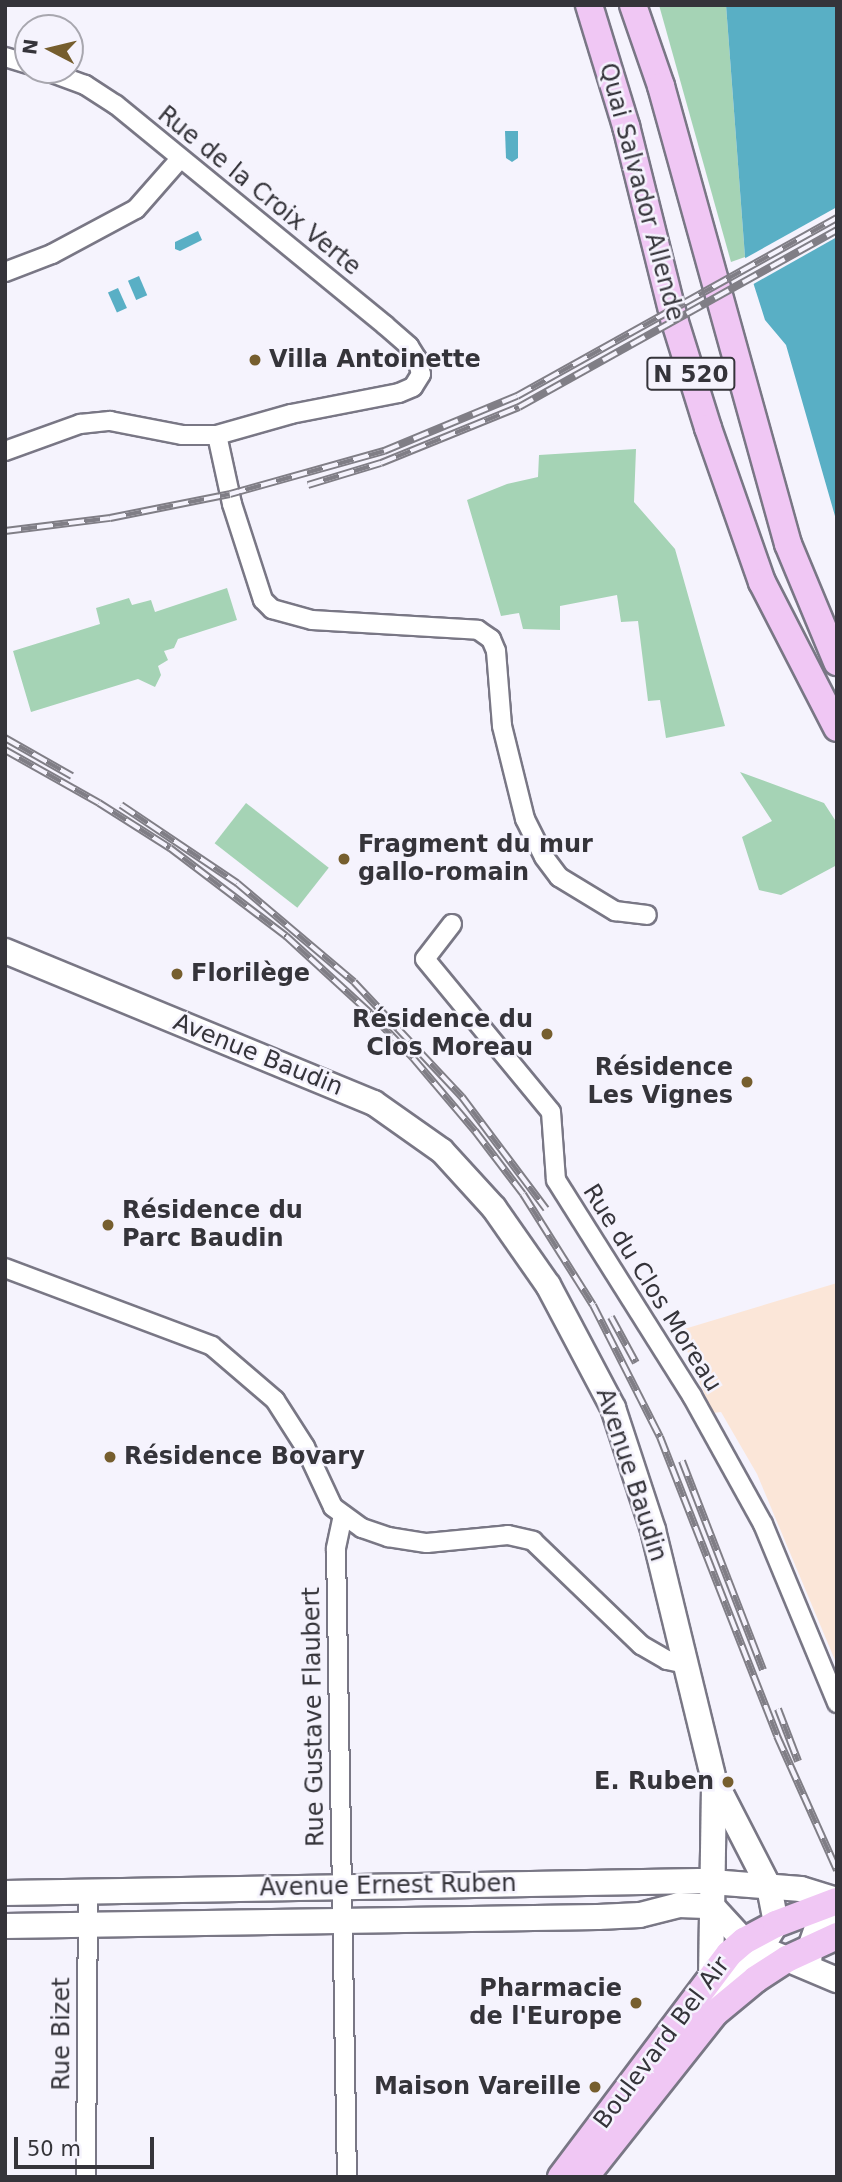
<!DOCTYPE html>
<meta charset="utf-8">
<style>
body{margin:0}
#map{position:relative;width:842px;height:2182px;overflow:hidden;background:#f5f3fd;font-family:"DejaVu Sans",sans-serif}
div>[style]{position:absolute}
.industrial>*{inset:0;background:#fbe6d8}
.green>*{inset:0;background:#a5d3b5;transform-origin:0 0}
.water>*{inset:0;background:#59afc5;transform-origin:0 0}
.pier>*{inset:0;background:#f5f3fd}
.roads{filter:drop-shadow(2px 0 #797785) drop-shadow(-2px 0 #797785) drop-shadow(0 2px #797785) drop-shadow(0 -2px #797785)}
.street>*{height:18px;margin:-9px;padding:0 9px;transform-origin:9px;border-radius:9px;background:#fff}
.secondary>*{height:24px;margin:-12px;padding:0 12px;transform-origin:12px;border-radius:12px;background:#fff}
.primary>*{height:26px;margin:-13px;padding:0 13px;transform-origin:13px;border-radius:13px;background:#f0c7f4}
.rail>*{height:8px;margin-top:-4px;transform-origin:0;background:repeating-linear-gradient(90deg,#f5f3fd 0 16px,#807e86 0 32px);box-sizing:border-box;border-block:2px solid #807e86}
.dots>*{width:19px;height:19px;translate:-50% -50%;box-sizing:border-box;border:4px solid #f5f3fd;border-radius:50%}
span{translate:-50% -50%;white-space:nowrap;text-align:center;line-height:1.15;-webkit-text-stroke:5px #f5f3fd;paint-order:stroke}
.shield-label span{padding:2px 5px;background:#f5f3fd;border:2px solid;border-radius:5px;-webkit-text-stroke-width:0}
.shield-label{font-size:23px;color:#35343a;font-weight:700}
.street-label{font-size:24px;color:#35343a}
.poi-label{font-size:24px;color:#35343a;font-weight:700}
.left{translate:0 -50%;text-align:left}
.right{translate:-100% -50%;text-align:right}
.frame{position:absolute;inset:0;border:7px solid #35343a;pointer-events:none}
.north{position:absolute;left:14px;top:14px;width:70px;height:70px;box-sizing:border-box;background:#f5f3fd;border:2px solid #a8a7af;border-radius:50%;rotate:277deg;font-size:19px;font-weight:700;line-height:28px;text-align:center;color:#35343a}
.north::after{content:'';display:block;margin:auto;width:24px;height:32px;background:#765e2e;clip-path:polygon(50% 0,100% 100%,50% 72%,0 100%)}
.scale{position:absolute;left:14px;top:2137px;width:140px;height:32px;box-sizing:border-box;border:4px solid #35343a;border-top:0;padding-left:9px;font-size:21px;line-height:24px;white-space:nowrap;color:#35343a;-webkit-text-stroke:5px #f5f3fd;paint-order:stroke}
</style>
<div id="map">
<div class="industrial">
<div style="clip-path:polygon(837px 1283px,837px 1665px,757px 1474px,721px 1412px,713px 1413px,691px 1363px,681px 1330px)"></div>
</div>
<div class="green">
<div style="clip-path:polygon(659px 5px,726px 5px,745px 257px,731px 262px)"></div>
<div style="clip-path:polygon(636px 449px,634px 502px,675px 549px,725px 726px,666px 738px,660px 700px,648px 701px,638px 621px,621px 622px,617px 595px,560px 606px,560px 630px,523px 629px,519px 613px,501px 616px,467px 500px,507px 484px,538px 477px,539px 455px)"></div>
<div style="clip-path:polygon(227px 588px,237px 620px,178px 639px,174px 648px,164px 651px,168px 660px,158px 666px,161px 675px,155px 687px,138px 679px,31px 712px,13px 651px,100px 624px,96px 608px,129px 598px,132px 605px,151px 600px,155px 612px)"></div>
<div style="clip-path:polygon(740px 772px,824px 803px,837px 823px,837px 865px,781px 895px,759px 890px,742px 837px,772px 821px)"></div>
<div style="left:246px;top:803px;width:105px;height:51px;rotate:38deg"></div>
</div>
<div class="water">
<div style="clip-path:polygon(726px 5px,837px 5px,837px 523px,786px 345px,765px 320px,745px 257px)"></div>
<div style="clip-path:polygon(505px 131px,518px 131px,518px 158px,512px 162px,506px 158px)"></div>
<div style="clip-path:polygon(198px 231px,202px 240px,180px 251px,175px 249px,175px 242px)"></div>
<div style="left:139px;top:276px;width:21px;height:12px;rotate:67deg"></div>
<div style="left:118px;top:288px;width:22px;height:11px;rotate:66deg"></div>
</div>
<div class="pier">
<div style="clip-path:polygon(837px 207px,837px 237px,750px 286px,742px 260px)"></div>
</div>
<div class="roads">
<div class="street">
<div style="left:5px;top:57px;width:24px;rotate:17deg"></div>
<div style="left:5px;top:272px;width:50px;rotate:-21deg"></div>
<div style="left:52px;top:254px;width:95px;rotate:-28.2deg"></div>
<div style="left:136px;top:209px;width:67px;rotate:-48.7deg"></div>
<div style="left:217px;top:435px;width:71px;rotate:77.7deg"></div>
<div style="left:232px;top:504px;width:101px;rotate:72.1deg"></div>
<div style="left:263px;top:600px;width:13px;rotate:45deg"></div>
<div style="left:272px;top:609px;width:41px;rotate:15.4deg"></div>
<div style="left:312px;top:620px;width:166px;rotate:3.4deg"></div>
<div style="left:478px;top:630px;width:16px;rotate:35deg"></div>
<div style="left:491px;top:639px;width:13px;rotate:67deg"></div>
<div style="left:496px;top:651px;width:75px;rotate:85.4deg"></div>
<div style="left:502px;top:726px;width:96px;rotate:76.1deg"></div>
<div style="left:525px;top:819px;width:42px;rotate:63.4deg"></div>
<div style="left:544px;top:857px;width:25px;rotate:53deg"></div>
<div style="left:559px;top:877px;width:66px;rotate:31.3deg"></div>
<div style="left:615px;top:911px;width:32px;rotate:7deg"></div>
<div style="left:5px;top:451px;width:80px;rotate:-19.8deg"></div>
<div style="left:80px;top:424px;width:30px;rotate:-6deg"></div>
<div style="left:110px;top:421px;width:73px;rotate:11deg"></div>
<div style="left:182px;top:435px;width:35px"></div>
<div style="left:217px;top:435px;width:77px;rotate:-15.8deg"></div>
<div style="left:291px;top:414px;width:110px;rotate:-11deg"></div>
<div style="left:399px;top:393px;width:15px;rotate:-23deg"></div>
<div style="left:413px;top:387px;width:15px;rotate:-58deg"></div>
<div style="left:421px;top:374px;width:16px;rotate:-105deg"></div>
<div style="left:417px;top:359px;width:15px;rotate:-122deg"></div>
<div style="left:409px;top:346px;width:32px;rotate:-139deg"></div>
<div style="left:385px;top:325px;width:348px;rotate:-140.7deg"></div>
<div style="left:116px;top:105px;width:37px;rotate:-147deg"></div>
<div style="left:85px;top:85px;width:44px;rotate:-159.9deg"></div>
<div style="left:452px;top:924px;width:44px;rotate:127.6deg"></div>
<div style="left:425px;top:959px;width:198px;rotate:50.5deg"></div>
<div style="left:551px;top:1112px;width:68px;rotate:85.8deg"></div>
<div style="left:556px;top:1180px;width:255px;rotate:57.8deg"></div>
<div style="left:692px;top:1396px;width:146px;rotate:61deg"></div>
<div style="left:763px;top:1524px;width:194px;rotate:67.5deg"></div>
<div style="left:5px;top:1268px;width:221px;rotate:20.6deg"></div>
<div style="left:212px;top:1346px;width:83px;rotate:40.6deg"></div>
<div style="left:275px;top:1400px;width:56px;rotate:57.4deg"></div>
<div style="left:305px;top:1447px;width:66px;rotate:65deg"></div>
<div style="left:333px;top:1507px;width:36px;rotate:36deg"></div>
<div style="left:362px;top:1528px;width:28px;rotate:19deg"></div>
<div style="left:388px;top:1537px;width:39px;rotate:9deg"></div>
<div style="left:427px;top:1543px;width:81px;rotate:-5.6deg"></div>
<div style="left:508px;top:1535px;width:26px;rotate:13deg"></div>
<div style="left:533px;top:1541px;width:150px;rotate:43.9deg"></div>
<div style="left:641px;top:1645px;width:30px;rotate:30deg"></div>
<div style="left:667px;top:1660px;width:19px;rotate:12deg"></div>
<div style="left:343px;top:1515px;width:35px;rotate:102deg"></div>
<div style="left:336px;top:1549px;width:628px;rotate:89deg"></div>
<div style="left:86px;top:2177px;width:286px;rotate:-89.6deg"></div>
</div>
<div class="secondary">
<div style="left:5px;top:951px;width:399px;rotate:22.4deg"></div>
<div style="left:374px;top:1103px;width:83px;rotate:35.2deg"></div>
<div style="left:442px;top:1151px;width:77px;rotate:47.6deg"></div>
<div style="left:494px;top:1208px;width:94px;rotate:55deg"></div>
<div style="left:548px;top:1285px;width:139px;rotate:62.1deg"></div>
<div style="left:613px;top:1408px;width:128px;rotate:71.8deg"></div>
<div style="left:653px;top:1530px;width:257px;rotate:76.3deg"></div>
<div style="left:714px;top:1780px;width:120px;rotate:62.8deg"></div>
<div style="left:769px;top:1887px;width:38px;rotate:79deg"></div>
<div style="left:776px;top:1924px;width:28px;rotate:122deg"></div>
<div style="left:761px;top:1948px;width:54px;rotate:130.5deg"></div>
<div style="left:726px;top:1989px;width:26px;rotate:115deg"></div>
<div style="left:5px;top:1893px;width:694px;rotate:-0.99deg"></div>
<div style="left:699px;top:1881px;width:102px;rotate:4.5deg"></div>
<div style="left:801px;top:1889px;width:38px;rotate:17deg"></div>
<div style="left:5px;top:1926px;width:593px;rotate:-0.87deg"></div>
<div style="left:598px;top:1917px;width:42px;rotate:-2.7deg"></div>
<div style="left:640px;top:1915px;width:40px;rotate:-14.4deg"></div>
<div style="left:679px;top:1905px;width:33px;rotate:2deg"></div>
<div style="left:712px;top:1906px;width:47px;rotate:47.6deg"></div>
<div style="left:744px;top:1941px;width:101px;rotate:22.8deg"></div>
<div style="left:809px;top:1964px;width:16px;rotate:-86deg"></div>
<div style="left:810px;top:1948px;width:21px;rotate:-71deg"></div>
<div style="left:817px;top:1928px;width:33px;rotate:-52deg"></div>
<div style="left:711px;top:1978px;width:194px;rotate:-89.1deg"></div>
</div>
<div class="primary">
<div style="left:589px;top:5px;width:127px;rotate:73deg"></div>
<div style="left:626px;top:126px;width:202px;rotate:76deg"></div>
<div style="left:675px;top:322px;width:111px;rotate:72.7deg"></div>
<div style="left:708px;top:428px;width:163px;rotate:70.7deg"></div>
<div style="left:762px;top:582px;width:164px;rotate:62.8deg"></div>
<div style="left:633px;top:5px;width:86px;rotate:70.9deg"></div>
<div style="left:661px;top:86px;width:475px;rotate:74.5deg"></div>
<div style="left:788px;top:544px;width:128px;rotate:67.4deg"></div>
<div style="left:561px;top:2177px;width:279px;rotate:-53deg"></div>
<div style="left:729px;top:1954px;width:20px;rotate:-41deg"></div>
<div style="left:744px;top:1941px;width:36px;rotate:-28deg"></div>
<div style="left:776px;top:1924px;width:65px;rotate:-20.7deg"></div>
<div style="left:585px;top:2177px;width:209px;rotate:-51.6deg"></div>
<div style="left:715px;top:2013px;width:53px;rotate:-39.7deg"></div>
<div style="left:756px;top:1979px;width:37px;rotate:-33deg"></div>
<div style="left:787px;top:1959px;width:55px;rotate:-24.7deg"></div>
</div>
</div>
<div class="rail">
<div style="left:308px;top:485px;width:76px;rotate:-16.8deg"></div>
<div style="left:381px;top:463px;width:149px;rotate:-22.1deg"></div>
<div style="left:519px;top:407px;width:364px;rotate:-29.1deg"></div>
<div style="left:5px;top:531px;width:106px;rotate:-7.1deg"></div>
<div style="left:110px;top:518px;width:122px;rotate:-11.3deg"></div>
<div style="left:230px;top:494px;width:160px;rotate:-15.6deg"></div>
<div style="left:384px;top:451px;width:144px;rotate:-22.5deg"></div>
<div style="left:517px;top:396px;width:366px;rotate:-29.1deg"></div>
<div style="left:5px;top:738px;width:77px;rotate:29.6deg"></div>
<div style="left:5px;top:750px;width:108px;rotate:29.4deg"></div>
<div style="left:99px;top:803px;width:84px;rotate:32.4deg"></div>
<div style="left:170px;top:848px;width:146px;rotate:37.2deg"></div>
<div style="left:286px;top:936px;width:114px;rotate:42.5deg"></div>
<div style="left:370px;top:1013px;width:62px;rotate:46.3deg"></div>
<div style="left:413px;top:1058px;width:96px;rotate:49.7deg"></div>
<div style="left:475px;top:1131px;width:79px;rotate:52.7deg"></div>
<div style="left:523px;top:1194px;width:131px;rotate:57.8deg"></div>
<div style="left:593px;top:1305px;width:148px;rotate:63.1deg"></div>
<div style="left:660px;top:1437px;width:321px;rotate:68.6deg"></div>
<div style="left:777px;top:1736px;width:147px;rotate:65.9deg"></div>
<div style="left:121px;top:805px;width:140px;rotate:33.9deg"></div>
<div style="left:237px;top:883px;width:153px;rotate:40.2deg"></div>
<div style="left:354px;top:982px;width:158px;rotate:46.8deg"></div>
<div style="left:462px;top:1097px;width:140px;rotate:53.1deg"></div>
<div style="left:611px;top:1317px;width:52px;rotate:61.5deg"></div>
<div style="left:682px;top:1461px;width:224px;rotate:68.8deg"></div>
<div style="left:778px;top:1709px;width:56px;rotate:69deg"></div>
</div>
<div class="dots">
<div style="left:255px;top:360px;background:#765e2e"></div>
<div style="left:344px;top:859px;background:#765e2e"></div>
<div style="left:177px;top:974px;background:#765e2e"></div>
<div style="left:547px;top:1034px;background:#765e2e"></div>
<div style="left:747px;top:1082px;background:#765e2e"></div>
<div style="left:108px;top:1225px;background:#765e2e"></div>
<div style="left:110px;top:1457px;background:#765e2e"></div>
<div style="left:728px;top:1782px;background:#765e2e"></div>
<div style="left:636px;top:2003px;background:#765e2e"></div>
<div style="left:595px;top:2087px;background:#765e2e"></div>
</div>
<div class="shield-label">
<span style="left:691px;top:374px">N 520</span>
</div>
<div class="street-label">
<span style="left:259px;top:191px;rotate:39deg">Rue de la Croix Verte</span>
<span style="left:641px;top:192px;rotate:75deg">Quai Salvador Allende</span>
<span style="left:258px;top:1055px;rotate:22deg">Avenue Baudin</span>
<span style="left:652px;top:1288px;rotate:58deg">Rue du Clos Moreau</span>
<span style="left:631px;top:1475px;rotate:72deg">Avenue Baudin</span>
<span style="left:314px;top:1717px;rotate:-91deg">Rue Gustave Flaubert</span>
<span style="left:388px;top:1886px;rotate:-1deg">Avenue Ernest Ruben</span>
<span style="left:62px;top:2034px;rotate:-90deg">Rue Bizet</span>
<span style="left:662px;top:2043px;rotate:-53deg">Boulevard Bel Air</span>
</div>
<div class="poi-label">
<span class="left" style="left:269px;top:360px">Villa Antoinette</span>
<span class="left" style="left:358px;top:859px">Fragment du mur<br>gallo-romain</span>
<span class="left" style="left:191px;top:974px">Florilège</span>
<span class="right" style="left:533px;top:1034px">Résidence du<br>Clos Moreau</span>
<span class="right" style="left:733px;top:1082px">Résidence<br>Les Vignes</span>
<span class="left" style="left:122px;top:1225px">Résidence du<br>Parc Baudin</span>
<span class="left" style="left:124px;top:1457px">Résidence Bovary</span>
<span class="right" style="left:714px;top:1782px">E. Ruben</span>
<span class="right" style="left:622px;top:2003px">Pharmacie<br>de l'Europe</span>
<span class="right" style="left:581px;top:2087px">Maison Vareille</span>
</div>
<div class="frame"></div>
<div class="north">N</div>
<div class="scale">50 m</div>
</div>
